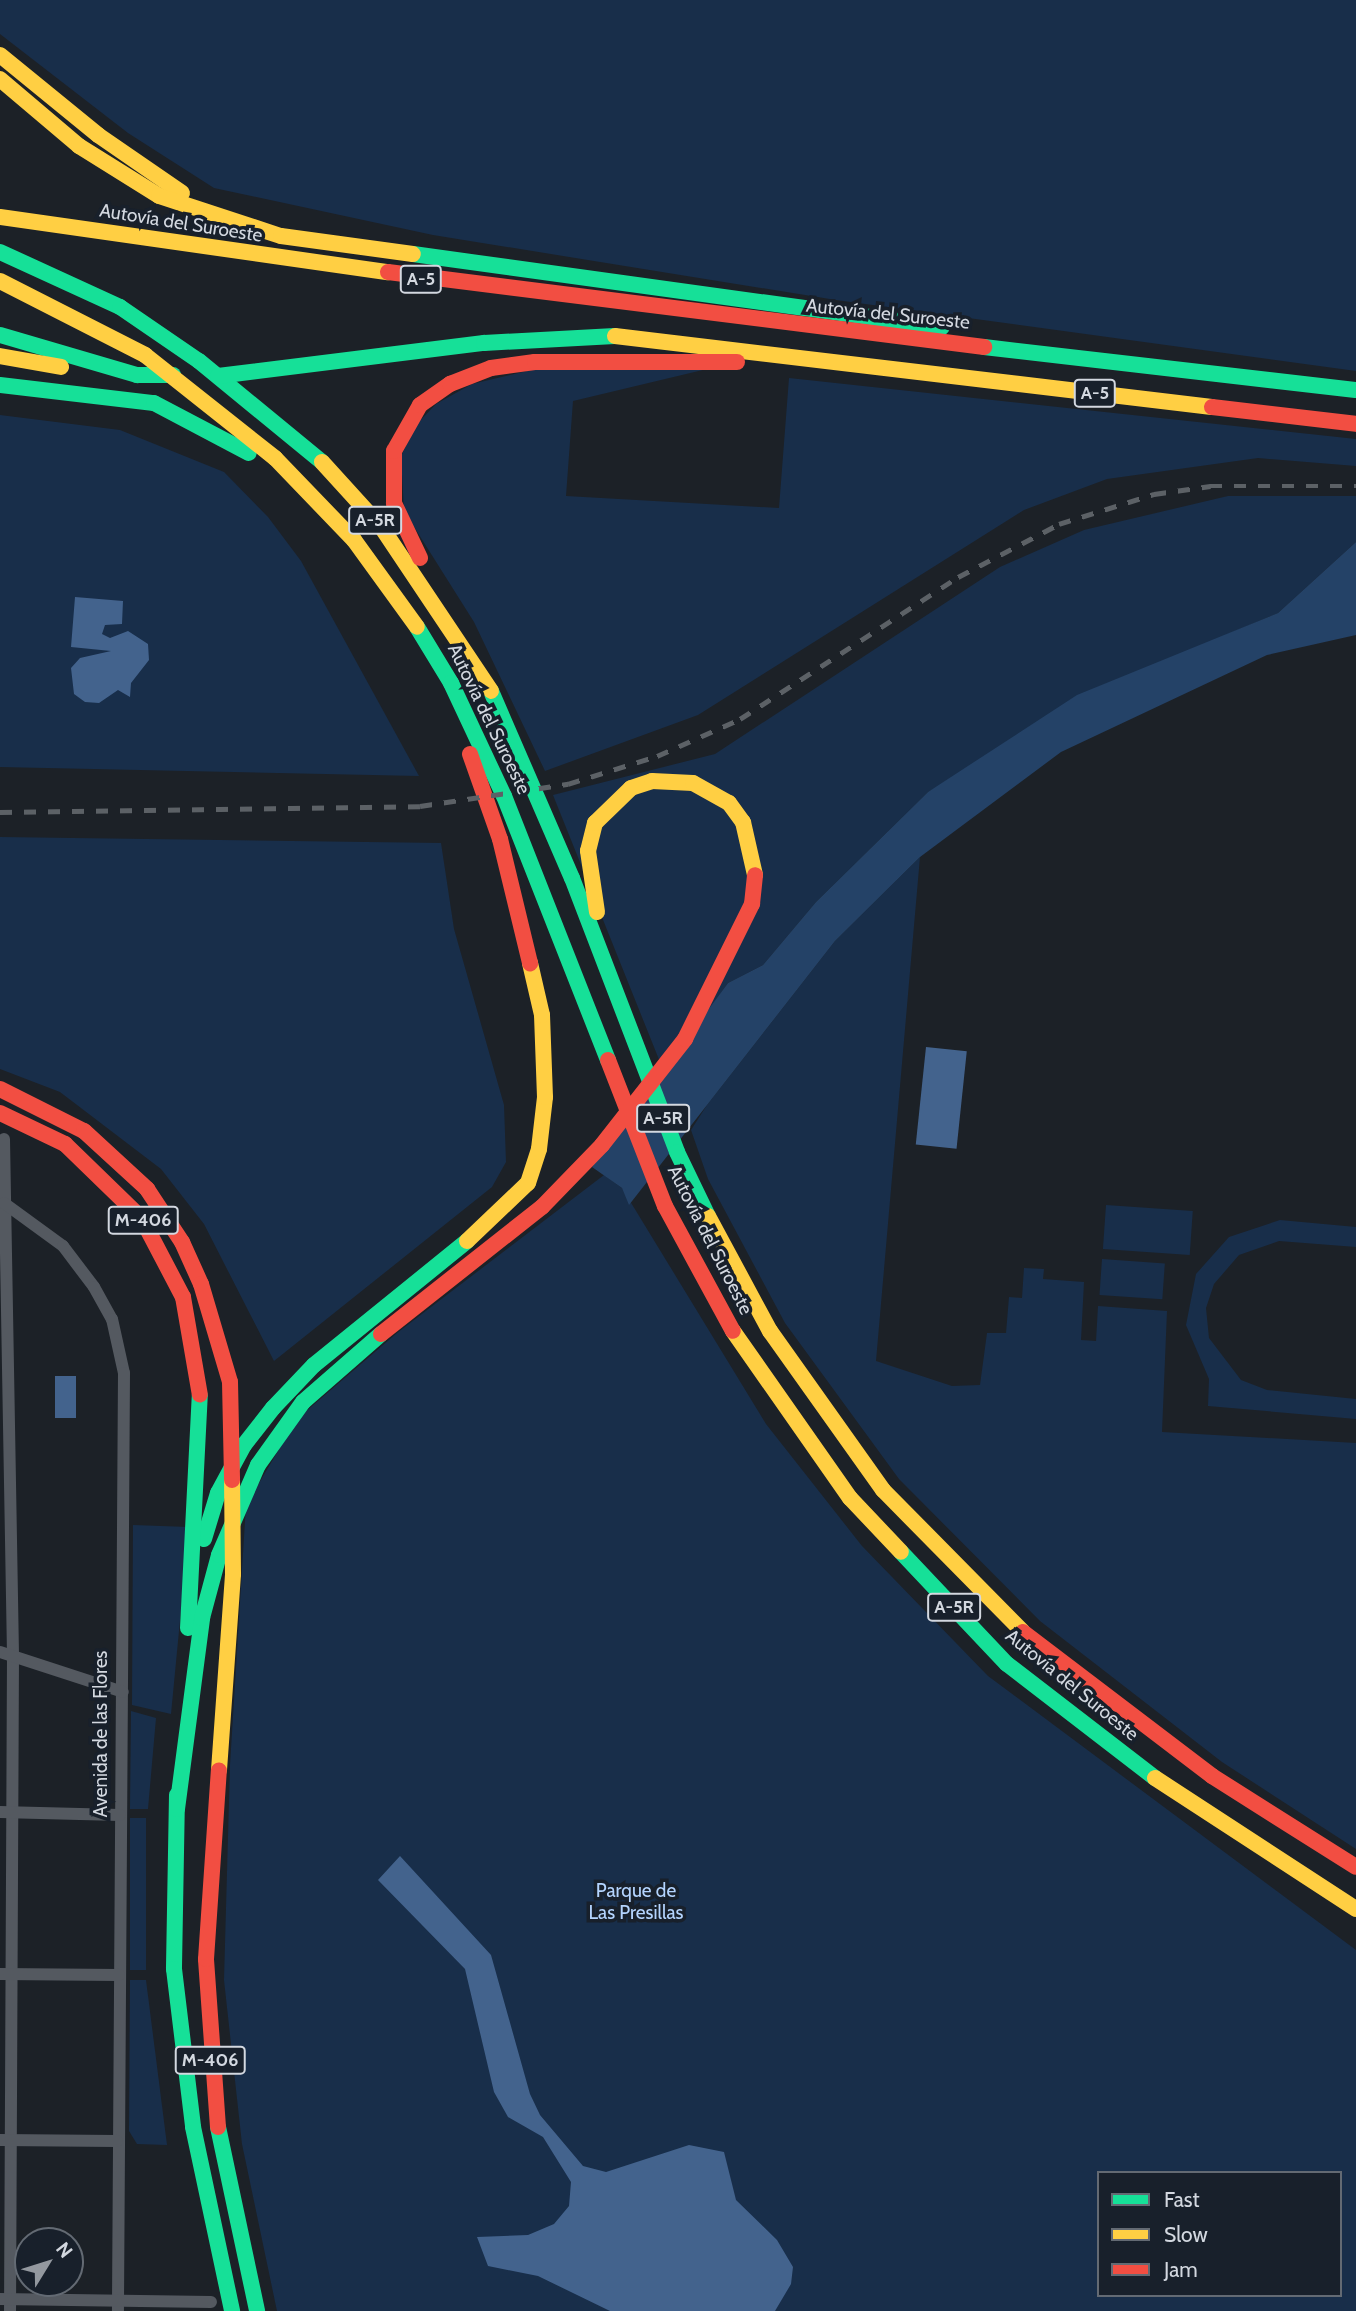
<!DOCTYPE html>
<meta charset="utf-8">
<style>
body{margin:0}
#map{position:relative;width:1356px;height:2311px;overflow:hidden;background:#1c2127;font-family:Cabin,sans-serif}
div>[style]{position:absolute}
.green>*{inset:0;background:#182e4a;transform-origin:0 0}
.forest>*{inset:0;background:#244267}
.water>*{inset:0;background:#43638d;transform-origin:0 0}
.street>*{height:12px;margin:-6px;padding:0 6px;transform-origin:6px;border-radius:6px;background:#545960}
.fast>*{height:16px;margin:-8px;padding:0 8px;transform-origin:8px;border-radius:8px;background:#16e098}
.slow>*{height:16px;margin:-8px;padding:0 8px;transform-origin:8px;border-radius:8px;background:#ffcf43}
.jam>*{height:16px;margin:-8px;padding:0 8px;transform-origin:8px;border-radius:8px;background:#f24e42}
.rail>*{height:4.5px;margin-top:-2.25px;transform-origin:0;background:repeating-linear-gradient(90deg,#5c6166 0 12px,transparent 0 24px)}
span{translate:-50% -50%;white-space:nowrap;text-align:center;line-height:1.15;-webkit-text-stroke:7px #18202b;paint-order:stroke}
.shield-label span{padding:2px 5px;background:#18202b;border:2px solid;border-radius:5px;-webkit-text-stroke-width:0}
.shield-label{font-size:18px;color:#d3d8e0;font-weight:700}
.street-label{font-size:19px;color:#d3d8e0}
.park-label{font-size:19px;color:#b4d4fe}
.legend{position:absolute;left:1097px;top:2171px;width:245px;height:126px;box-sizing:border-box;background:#18202b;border:2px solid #636a73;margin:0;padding:9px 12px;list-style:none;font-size:21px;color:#d3d8e0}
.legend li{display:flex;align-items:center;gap:14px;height:35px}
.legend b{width:35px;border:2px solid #636a73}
.north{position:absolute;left:14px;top:2227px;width:70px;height:70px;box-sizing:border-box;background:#18202b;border:2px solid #636a73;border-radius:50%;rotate:52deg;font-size:19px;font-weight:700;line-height:28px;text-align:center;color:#d3d8e0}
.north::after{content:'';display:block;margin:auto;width:24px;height:32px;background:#93989f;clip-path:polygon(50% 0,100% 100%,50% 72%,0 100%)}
</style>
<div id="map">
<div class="green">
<div style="clip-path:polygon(0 0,1356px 0,1356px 371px,836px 300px,433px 235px,214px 188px,128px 133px,0 34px)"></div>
<div style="clip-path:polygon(707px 369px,573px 401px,566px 496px,779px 508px,789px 378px,1356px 439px,1356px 466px,1258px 458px,1107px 479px,1024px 510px,698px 715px,545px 771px,474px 622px,404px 511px,401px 456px,416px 425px,436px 404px,472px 384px,531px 370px)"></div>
<div style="clip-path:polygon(0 415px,120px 430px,224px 472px,268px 517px,301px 561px,419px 776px,0 767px)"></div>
<div style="clip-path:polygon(1228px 496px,1356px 496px,1356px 542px,1278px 613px,1186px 652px,928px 792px,816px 902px,763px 965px,728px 983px,664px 1072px,553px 795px,715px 754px,1000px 567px,1084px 530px)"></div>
<div style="clip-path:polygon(0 837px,441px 843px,454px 929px,504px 1105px,506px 1162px,492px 1187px,274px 1361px,204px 1224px,161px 1169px,60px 1092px,0 1069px)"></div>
<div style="clip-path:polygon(920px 857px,876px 1361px,952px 1386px,980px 1385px,987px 1333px,1006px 1333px,1009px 1297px,1022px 1298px,1024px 1268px,1044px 1269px,1043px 1279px,1084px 1282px,1081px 1340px,1096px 1341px,1098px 1306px,1167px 1311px,1162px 1432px,1356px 1443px,1356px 1849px,1222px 1762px,1040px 1621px,899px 1479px,785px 1323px,708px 1179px,691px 1130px,707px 1105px,835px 941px)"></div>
<div style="clip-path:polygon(evenodd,604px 1175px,622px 1188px,766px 1424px,862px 1546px,988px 1676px,1356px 1950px,1356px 2311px,277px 2311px,242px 2144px,224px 1980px,230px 1765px,246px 1505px,297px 1419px,397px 1333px,604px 1175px,1099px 2173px,1340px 2173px,1340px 2295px,1099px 2295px,1099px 2173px)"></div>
<div style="left:1106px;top:1205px;width:87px;height:44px;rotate:4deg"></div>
<div style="clip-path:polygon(1280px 1220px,1356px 1227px,1356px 1247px,1279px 1241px,1239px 1255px,1214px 1284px,1206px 1308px,1209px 1338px,1241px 1380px,1267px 1390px,1356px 1399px,1356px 1419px,1208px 1406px,1209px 1379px,1186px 1325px,1196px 1274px,1229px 1237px)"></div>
<div style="left:1102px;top:1259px;width:63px;height:36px;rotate:4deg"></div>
<div style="clip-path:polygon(133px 1525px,189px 1527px,171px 1714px,132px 1705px)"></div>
<div style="clip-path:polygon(131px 1711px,156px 1718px,148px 1809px,130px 1809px)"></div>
<div style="left:146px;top:1818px;width:152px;height:16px;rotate:90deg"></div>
<div style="clip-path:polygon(130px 1980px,146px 1980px,167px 2145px,137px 2144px,129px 2131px)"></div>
</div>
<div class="forest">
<div style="clip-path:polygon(1356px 542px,1356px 635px,1267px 655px,1061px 752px,920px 857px,835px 941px,629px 1205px,622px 1188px,592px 1167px,728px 983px,763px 965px,816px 902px,928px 792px,1077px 695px,1278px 613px)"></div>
</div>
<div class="water">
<div style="clip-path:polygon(75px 597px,123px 601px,122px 624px,105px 625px,102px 634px,110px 638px,128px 631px,148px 644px,149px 660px,131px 683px,130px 697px,118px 690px,99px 703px,85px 702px,74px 694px,71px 668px,80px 658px,111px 651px,71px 647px)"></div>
<div style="left:926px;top:1047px;width:41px;height:98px;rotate:6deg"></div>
<div style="left:55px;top:1376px;width:21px;height:42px"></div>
<div style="clip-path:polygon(400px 1856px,491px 1955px,530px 2094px,540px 2115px,583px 2166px,606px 2172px,689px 2145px,724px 2152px,736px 2200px,777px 2240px,793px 2267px,791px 2284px,775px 2311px,610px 2311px,538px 2276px,488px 2266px,477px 2237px,528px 2235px,554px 2224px,569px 2206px,571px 2182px,543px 2137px,508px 2117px,494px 2092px,465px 1969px,378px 1880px)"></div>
</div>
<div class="street">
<div style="left:4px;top:1139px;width:517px;rotate:89deg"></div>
<div style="left:13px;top:1656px;width:655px;rotate:90.26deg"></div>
<div style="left:4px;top:1203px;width:73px;rotate:36.1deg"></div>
<div style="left:63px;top:1246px;width:51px;rotate:52.9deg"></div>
<div style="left:94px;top:1287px;width:37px;rotate:61deg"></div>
<div style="left:112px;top:1319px;width:55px;rotate:77.5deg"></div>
<div style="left:124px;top:1373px;width:938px;rotate:90.37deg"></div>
<div style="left:0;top:1652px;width:129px;rotate:18deg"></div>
<div style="left:0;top:1812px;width:120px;rotate:1.4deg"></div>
<div style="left:0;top:1974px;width:119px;rotate:0.5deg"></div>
<div style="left:0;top:2140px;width:117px;rotate:0.5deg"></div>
<div style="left:0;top:2299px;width:211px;rotate:0.8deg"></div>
</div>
<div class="fast">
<div style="left:0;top:252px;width:132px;rotate:24.6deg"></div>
<div style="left:120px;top:307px;width:96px;rotate:34.4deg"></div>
<div style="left:199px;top:361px;width:159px;rotate:39.4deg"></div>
<div style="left:413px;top:254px;width:534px;rotate:7.86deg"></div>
<div style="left:0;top:335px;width:143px;rotate:16.3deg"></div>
<div style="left:137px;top:375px;width:36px"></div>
<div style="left:984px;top:347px;width:374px;rotate:6.6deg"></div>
<div style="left:218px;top:376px;width:268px;rotate:-7.1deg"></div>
<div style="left:484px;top:343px;width:131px;rotate:-3.1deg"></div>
<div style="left:0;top:385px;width:155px;rotate:6.7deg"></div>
<div style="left:154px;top:403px;width:107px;rotate:27.8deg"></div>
<div style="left:417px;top:627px;width:66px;rotate:58.7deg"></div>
<div style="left:451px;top:683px;width:125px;rotate:64.9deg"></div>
<div style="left:504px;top:796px;width:284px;rotate:68.5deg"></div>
<div style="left:491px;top:691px;width:204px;rotate:66.6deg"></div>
<div style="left:572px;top:878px;width:293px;rotate:69deg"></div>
<div style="left:677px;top:1152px;width:71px;rotate:64.2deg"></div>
<div style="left:204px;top:1539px;width:48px;rotate:-73.1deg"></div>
<div style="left:218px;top:1493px;width:55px;rotate:-61.6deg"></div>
<div style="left:244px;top:1445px;width:47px;rotate:-51.9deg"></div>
<div style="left:273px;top:1408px;width:59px;rotate:-46.4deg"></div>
<div style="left:314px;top:1365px;width:197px;rotate:-39deg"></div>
<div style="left:901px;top:1552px;width:154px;rotate:46.6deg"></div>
<div style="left:1007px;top:1664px;width:187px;rotate:37.6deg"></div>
<div style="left:188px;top:1628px;width:233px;rotate:-87.1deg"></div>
<div style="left:177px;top:1795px;width:174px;rotate:91deg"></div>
<div style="left:174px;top:1969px;width:159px;rotate:83.1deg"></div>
<div style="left:193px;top:2127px;width:188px;rotate:78deg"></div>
<div style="left:177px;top:1809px;width:193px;rotate:-82.5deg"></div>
<div style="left:202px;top:1618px;width:65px;rotate:-74.9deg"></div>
<div style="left:219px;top:1555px;width:98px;rotate:-66.6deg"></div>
<div style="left:258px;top:1465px;width:77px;rotate:-54.5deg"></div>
<div style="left:303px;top:1402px;width:103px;rotate:-41.1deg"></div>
<div style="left:218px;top:2127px;width:188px;rotate:78deg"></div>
</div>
<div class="slow">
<div style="left:0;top:55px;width:127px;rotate:39.2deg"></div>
<div style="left:98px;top:135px;width:102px;rotate:34.6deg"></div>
<div style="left:0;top:79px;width:104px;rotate:40.3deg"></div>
<div style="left:79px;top:146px;width:94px;rotate:32deg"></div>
<div style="left:159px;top:196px;width:128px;rotate:18.2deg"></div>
<div style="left:281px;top:236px;width:133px;rotate:7.8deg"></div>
<div style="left:0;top:217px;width:392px;rotate:8.1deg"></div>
<div style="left:0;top:281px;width:163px;rotate:27deg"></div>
<div style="left:145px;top:355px;width:166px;rotate:38.4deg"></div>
<div style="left:275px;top:458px;width:114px;rotate:46.1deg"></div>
<div style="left:354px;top:540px;width:107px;rotate:54.1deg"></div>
<div style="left:615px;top:336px;width:601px;rotate:6.78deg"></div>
<div style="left:0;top:356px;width:62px;rotate:10.2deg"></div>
<div style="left:322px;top:462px;width:89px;rotate:47.7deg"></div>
<div style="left:382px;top:528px;width:196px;rotate:56.2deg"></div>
<div style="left:597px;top:912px;width:62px;rotate:-98.4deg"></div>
<div style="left:588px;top:851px;width:29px;rotate:-76deg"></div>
<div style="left:595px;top:823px;width:50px;rotate:-44.2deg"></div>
<div style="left:631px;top:788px;width:22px;rotate:-18deg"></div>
<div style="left:652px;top:781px;width:41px;rotate:2.8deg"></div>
<div style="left:693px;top:783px;width:41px;rotate:29.1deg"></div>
<div style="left:729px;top:803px;width:24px;rotate:54deg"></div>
<div style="left:743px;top:822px;width:54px;rotate:77.2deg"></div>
<div style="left:708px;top:1216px;width:131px;rotate:61.7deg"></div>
<div style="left:770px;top:1331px;width:195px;rotate:54.6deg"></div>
<div style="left:883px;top:1490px;width:199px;rotate:45.4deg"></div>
<div style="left:467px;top:1241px;width:84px;rotate:-43.6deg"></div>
<div style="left:528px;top:1183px;width:36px;rotate:-72deg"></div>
<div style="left:539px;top:1149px;width:52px;rotate:-83.4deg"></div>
<div style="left:545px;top:1097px;width:82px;rotate:-92.1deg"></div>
<div style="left:542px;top:1015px;width:53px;rotate:-103deg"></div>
<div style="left:733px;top:1331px;width:204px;rotate:55deg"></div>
<div style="left:850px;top:1498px;width:74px;rotate:46.6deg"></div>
<div style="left:219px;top:1770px;width:196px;rotate:-85.9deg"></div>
<div style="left:233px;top:1574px;width:94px;rotate:-90.6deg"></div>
<div style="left:1155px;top:1778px;width:240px;rotate:33.1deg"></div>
</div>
<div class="jam">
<div style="left:388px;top:272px;width:601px;rotate:7.17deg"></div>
<div style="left:1212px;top:407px;width:145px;rotate:6.7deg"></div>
<div style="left:420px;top:558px;width:61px;rotate:-115.3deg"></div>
<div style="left:394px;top:503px;width:52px;rotate:-90deg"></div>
<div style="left:394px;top:451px;width:53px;rotate:-60.5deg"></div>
<div style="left:420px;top:405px;width:37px;rotate:-35deg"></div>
<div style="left:450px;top:384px;width:44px;rotate:-21.3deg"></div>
<div style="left:491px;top:368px;width:44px;rotate:-7.8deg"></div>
<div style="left:535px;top:362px;width:202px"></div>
<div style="left:470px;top:754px;width:90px;rotate:70.6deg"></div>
<div style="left:500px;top:839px;width:128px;rotate:76.4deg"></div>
<div style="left:608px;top:1060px;width:157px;rotate:68.7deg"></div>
<div style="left:665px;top:1206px;width:142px;rotate:61.5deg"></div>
<div style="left:0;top:1089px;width:94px;rotate:26.6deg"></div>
<div style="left:84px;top:1131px;width:86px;rotate:42.6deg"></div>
<div style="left:147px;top:1189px;width:64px;rotate:56.6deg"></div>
<div style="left:182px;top:1242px;width:46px;rotate:65.7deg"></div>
<div style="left:201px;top:1284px;width:102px;rotate:73.5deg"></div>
<div style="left:230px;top:1382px;width:98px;rotate:88.8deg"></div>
<div style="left:0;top:1113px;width:72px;rotate:25.5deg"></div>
<div style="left:65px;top:1144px;width:107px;rotate:44.2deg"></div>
<div style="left:142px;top:1219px;width:88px;rotate:62.3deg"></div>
<div style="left:183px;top:1297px;width:99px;rotate:80.2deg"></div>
<div style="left:381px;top:1334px;width:205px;rotate:-38.3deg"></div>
<div style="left:542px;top:1207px;width:86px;rotate:-45.9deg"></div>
<div style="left:602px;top:1145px;width:135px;rotate:-51.9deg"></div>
<div style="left:685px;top:1039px;width:151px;rotate:-63.6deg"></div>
<div style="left:752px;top:904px;width:29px;rotate:-84deg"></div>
<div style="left:1023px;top:1632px;width:238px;rotate:37.3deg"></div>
<div style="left:1212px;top:1776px;width:170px;rotate:32.3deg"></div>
<div style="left:218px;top:2127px;width:168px;rotate:-94.1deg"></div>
<div style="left:206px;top:1959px;width:189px;rotate:-86.1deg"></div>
</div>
<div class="rail">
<div style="left:0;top:812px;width:420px;rotate:-0.8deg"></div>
<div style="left:420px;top:806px;width:150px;rotate:-8.5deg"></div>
<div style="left:568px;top:784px;width:93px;rotate:-17.5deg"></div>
<div style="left:657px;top:756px;width:91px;rotate:-24deg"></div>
<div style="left:740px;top:719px;width:260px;rotate:-33.1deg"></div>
<div style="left:958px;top:577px;width:114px;rotate:-27.7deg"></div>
<div style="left:1059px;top:524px;width:100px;rotate:-17.5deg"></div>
<div style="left:1154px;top:494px;width:57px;rotate:-8.1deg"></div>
<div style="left:1210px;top:486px;width:146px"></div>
</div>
<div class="shield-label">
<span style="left:421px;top:279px">A-5</span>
<span style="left:1095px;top:393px">A-5</span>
<span style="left:375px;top:520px">A-5R</span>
<span style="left:663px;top:1118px">A-5R</span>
<span style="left:143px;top:1220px">M-406</span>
<span style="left:954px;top:1607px">A-5R</span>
<span style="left:210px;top:2060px">M-406</span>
</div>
<div class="street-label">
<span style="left:181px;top:223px;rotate:9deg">Autovía del Suroeste</span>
<span style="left:888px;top:314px;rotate:6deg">Autovía del Suroeste</span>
<span style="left:489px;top:719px;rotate:64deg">Autovía del Suroeste</span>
<span style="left:710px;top:1240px;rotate:63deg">Autovía del Suroeste</span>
<span style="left:1072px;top:1685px;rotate:39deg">Autovía del Suroeste</span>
<span style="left:101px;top:1734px;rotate:-90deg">Avenida de las Flores</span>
</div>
<div class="park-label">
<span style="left:636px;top:1902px">Parque de<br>Las Presillas</span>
</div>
<ul class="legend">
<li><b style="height:9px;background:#16e098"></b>Fast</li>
<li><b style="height:9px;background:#ffcf43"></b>Slow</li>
<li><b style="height:9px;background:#f24e42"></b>Jam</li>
</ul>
<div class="north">N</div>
</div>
